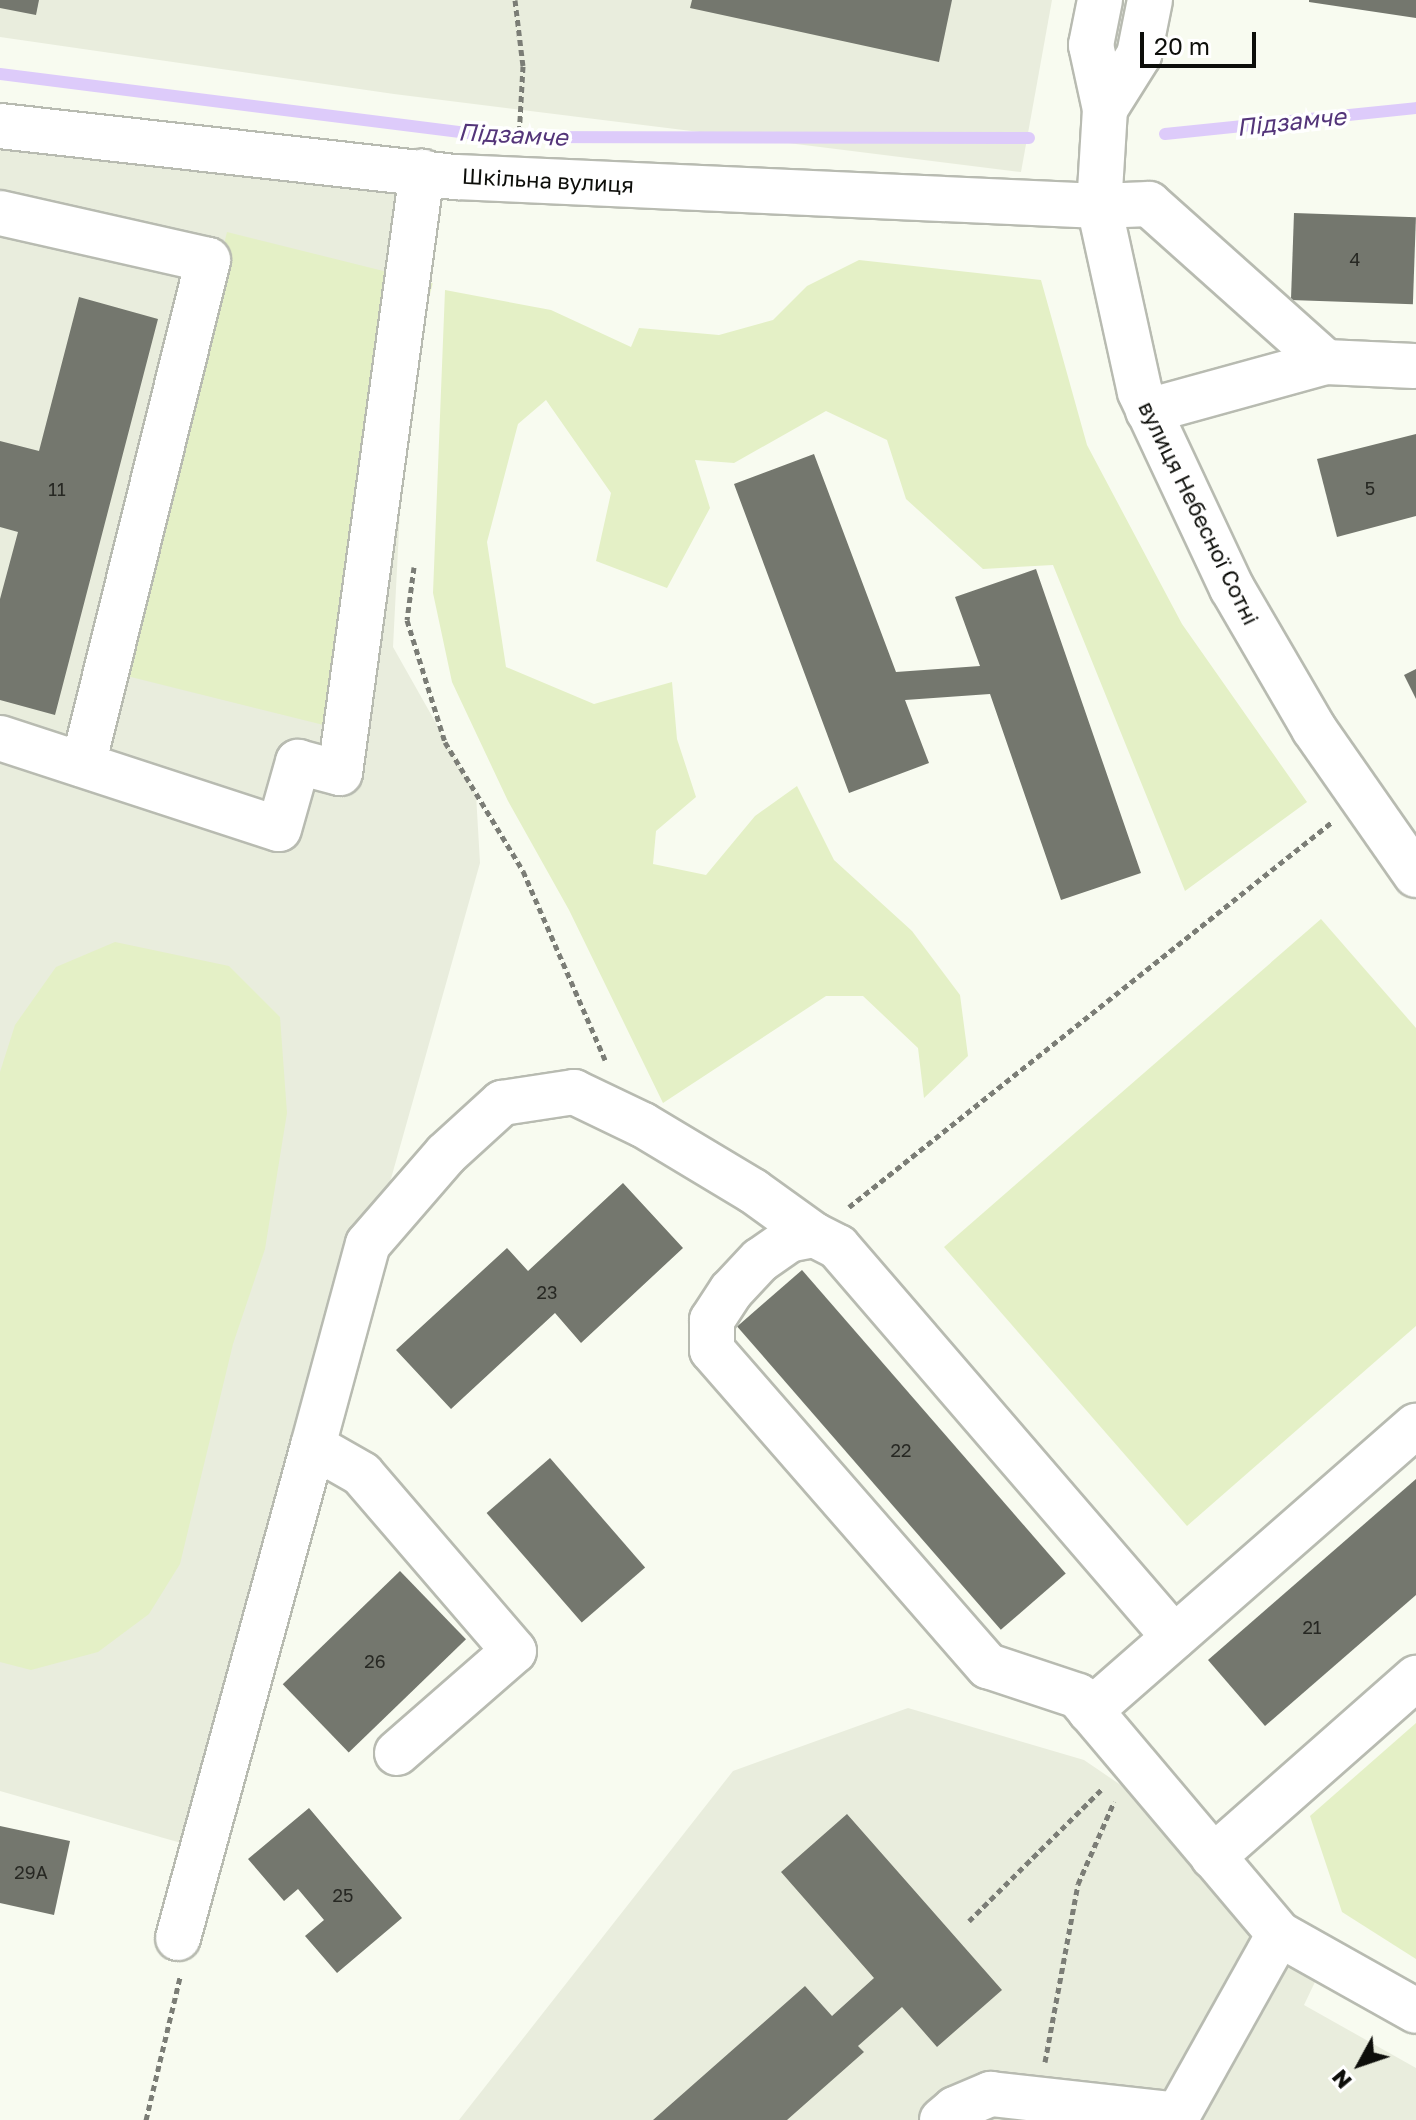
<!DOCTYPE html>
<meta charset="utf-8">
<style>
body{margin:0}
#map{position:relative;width:1416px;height:2120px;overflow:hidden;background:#f8fbf0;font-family:"Golos Text",sans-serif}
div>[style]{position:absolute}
.built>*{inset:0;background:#e9eddd}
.green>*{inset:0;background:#e4f0c6;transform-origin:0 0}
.stream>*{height:12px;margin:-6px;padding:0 6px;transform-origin:6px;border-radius:6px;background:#ddcbfa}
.building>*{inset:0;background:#74776e;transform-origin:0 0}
.path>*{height:5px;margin-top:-2.5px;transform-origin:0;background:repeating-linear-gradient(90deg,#7b7d76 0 6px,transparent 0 10px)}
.roads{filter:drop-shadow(2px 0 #b8bbb1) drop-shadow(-2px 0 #b8bbb1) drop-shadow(0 2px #b8bbb1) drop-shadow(0 -2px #b8bbb1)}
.minor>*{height:44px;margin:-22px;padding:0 22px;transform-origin:22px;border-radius:22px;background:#fff}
span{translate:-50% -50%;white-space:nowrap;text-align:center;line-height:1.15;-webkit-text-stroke:7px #fff;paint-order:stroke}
.number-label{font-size:18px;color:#272823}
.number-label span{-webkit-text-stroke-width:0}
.street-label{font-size:22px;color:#0d0e0a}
.water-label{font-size:24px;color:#54357a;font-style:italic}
.north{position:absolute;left:1320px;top:2024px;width:80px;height:80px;-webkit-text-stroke:6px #fff;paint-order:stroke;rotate:230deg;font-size:22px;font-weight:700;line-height:32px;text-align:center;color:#0d0e0a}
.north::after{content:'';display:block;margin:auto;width:28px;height:36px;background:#0d0e0a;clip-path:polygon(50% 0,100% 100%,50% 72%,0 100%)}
.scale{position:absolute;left:1140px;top:32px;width:116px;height:36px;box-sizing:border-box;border:4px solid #0d0e0a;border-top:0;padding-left:10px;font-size:24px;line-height:28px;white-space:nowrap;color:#0d0e0a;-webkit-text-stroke:6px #fff;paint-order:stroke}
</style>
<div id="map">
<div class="built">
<div style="clip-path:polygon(0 0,1052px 0,1021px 172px,394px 94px,0 37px)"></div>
<div style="clip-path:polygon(0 134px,424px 194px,405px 413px,393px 647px,476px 794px,480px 863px,202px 1849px,0 1791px)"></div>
<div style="clip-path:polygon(908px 1708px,1084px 1760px,1194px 1835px,1325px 1961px,1304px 2005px,1416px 2068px,1416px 2120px,459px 2120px,733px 1771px)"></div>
</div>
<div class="green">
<div style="left:227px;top:232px;width:212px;height:455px;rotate:14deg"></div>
<div style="clip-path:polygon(859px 260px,1041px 280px,1087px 445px,1182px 624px,1307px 802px,1185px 891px,1053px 565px,983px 569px,906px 499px,887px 440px,826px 411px,734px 463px,695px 460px,710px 508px,667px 588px,596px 561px,611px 493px,546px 400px,518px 424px,487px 542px,506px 667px,594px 704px,672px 682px,677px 739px,696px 797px,656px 831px,653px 864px,706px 875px,755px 816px,797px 786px,834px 860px,912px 931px,960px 995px,968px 1056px,924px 1098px,918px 1048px,863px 996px,826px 996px,663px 1103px,569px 910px,508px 801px,452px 682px,433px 593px,445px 290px,551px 310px,631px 347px,639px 328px,719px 335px,773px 320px,807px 286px)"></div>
<div style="clip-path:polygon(1321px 919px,1416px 1028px,1416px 1326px,1187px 1526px,944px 1247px)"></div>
<div style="clip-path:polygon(115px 942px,229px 966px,280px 1017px,287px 1113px,265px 1249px,233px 1344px,180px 1564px,149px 1614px,98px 1652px,31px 1670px,0 1662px,0 1072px,15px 1025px,56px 967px)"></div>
<div style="clip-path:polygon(1416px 1723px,1416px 1959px,1342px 1912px,1310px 1816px)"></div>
</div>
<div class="stream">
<div style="left:0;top:74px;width:500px;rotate:7.2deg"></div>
<div style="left:496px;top:137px;width:533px;rotate:0.11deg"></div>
<div style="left:1165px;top:134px;width:252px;rotate:-5.9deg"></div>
</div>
<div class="building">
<div style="clip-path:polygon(0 0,39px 0,36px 15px,0 8px)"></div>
<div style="clip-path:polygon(692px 0,952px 0,939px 62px,690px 8px)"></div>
<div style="clip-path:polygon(1309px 0,1416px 0,1416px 18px,1309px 2px)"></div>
<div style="left:1294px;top:213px;width:122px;height:87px;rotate:2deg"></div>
<div style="clip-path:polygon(79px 297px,158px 319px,55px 715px,0 700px,0 599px,18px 532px,0 527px,0 441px,39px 451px)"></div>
<div style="clip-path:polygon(1416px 434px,1416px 516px,1337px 537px,1317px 459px)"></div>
<div style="clip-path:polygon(814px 454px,896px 672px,980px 666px,955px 597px,1036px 569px,1141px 873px,1061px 900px,990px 694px,905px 700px,929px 763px,849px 793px,734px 484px)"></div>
<div style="clip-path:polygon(1416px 669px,1416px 699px,1404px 675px)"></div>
<div style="clip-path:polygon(623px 1183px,683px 1248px,581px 1343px,555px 1313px,451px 1409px,396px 1350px,507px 1248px,528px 1271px)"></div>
<div style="left:802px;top:1270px;width:402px;height:86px;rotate:49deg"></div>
<div style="left:550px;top:1458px;width:145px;height:84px;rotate:49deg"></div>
<div style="clip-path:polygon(1416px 1479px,1416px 1595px,1265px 1726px,1208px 1660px)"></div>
<div style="left:400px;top:1571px;width:95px;height:163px;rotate:46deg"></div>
<div style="clip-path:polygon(309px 1808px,402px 1918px,337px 1973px,305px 1936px,324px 1920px,298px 1889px,284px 1901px,248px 1859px)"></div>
<div style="clip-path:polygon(847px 1814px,1002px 1990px,937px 2047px,902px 2007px,858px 2046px,864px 2052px,787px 2120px,653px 2120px,805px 1986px,832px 2016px,874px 1978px,781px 1872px)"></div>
<div style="clip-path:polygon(0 1826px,70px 1841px,54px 1915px,0 1903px)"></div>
</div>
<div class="path">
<div style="left:515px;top:0;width:66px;rotate:83.1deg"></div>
<div style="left:523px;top:66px;width:72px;rotate:93.2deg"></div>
<div style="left:414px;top:567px;width:53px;rotate:97.5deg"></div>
<div style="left:407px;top:620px;width:128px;rotate:72.7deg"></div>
<div style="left:445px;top:742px;width:151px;rotate:58.8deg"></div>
<div style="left:523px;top:871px;width:206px;rotate:66.5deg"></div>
<div style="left:849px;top:1207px;width:618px;rotate:-38.56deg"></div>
<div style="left:969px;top:1921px;width:187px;rotate:-44.8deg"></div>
<div style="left:1045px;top:2062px;width:181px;rotate:-79.5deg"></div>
<div style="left:1078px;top:1884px;width:90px;rotate:-66.3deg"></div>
<div style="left:146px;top:2120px;width:147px;rotate:-76.6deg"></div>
</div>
<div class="roads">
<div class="minor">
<div style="left:1100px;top:0;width:46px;rotate:101.3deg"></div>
<div style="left:1091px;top:45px;width:66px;rotate:77.7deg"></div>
<div style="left:1105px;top:109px;width:97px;rotate:93.5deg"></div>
<div style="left:1099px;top:206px;width:190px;rotate:77.6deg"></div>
<div style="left:1140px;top:392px;width:217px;rotate:64.9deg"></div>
<div style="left:1232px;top:588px;width:163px;rotate:59.8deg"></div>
<div style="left:1314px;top:729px;width:178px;rotate:55.1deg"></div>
<div style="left:1105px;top:109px;width:64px;rotate:-57.8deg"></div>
<div style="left:1139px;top:55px;width:56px;rotate:-78.7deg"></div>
<div style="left:0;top:126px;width:460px;rotate:6.4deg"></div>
<div style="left:457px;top:177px;width:643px;rotate:2.59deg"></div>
<div style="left:1099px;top:206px;width:50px;rotate:-2.3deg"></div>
<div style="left:1149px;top:204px;width:237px;rotate:41.8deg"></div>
<div style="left:1326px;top:362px;width:88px;rotate:2.6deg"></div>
<div style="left:0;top:213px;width:213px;rotate:12.7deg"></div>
<div style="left:208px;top:260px;width:520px;rotate:103.9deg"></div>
<div style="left:1148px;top:411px;width:185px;rotate:-15.4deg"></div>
<div style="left:0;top:738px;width:293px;rotate:18.1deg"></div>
<div style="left:279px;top:829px;width:70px;rotate:-74.2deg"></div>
<div style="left:298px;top:762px;width:43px;rotate:14.7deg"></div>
<div style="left:340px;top:773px;width:607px;rotate:-82.23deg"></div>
<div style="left:1174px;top:1637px;width:515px;rotate:-130.75deg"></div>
<div style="left:838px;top:1247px;width:27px;rotate:-153deg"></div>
<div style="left:814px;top:1235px;width:25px;rotate:169deg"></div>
<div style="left:789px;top:1240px;width:35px;rotate:145deg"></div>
<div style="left:760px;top:1260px;width:42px;rotate:133.1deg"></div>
<div style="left:731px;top:1291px;width:35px;rotate:123deg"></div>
<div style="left:712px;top:1320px;width:30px;rotate:90deg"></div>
<div style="left:712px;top:1350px;width:420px;rotate:48.9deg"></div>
<div style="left:988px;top:1666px;width:95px;rotate:18.4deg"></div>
<div style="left:1078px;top:1696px;width:312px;rotate:49.8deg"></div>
<div style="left:1279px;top:1934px;width:157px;rotate:29.3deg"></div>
<div style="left:1090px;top:1711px;width:433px;rotate:-41.2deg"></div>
<div style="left:397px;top:1753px;width:155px;rotate:-41.1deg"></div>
<div style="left:514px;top:1651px;width:233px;rotate:-130.7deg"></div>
<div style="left:362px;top:1474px;width:56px;rotate:-150.3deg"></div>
<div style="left:313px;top:1446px;width:209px;rotate:-74.8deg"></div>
<div style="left:368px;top:1244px;width:119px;rotate:-49.1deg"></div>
<div style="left:446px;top:1154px;width:76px;rotate:-42.3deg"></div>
<div style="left:502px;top:1103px;width:73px;rotate:-8.7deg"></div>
<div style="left:574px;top:1092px;width:76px;rotate:25.6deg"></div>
<div style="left:643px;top:1125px;width:128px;rotate:31deg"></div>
<div style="left:753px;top:1191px;width:75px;rotate:35.8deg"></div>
<div style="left:1213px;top:1857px;width:271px;rotate:-41.4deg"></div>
<div style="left:178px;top:1938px;width:510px;rotate:-74.66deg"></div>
<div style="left:942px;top:2120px;width:17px;rotate:-40deg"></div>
<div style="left:955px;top:2109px;width:39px;rotate:-23deg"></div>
<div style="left:991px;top:2094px;width:188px;rotate:6.4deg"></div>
<div style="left:1175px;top:2120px;width:213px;rotate:-60.8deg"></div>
</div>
</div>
<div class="number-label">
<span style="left:1355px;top:259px">4</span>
<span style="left:1370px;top:488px">5</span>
<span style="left:57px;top:489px">11</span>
<span style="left:547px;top:1292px">23</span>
<span style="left:901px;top:1450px">22</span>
<span style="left:1312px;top:1627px">21</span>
<span style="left:375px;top:1661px">26</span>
<span style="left:31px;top:1872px">29А</span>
<span style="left:343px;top:1895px">25</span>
</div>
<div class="street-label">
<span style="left:548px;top:180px;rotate:3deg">Шкільна вулиця</span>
<span style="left:1199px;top:513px;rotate:64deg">вулиця Небесної Сотні</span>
</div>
<div class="water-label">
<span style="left:1291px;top:121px;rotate:-6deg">Підзамче</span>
<span style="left:513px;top:134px;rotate:3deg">Підзамче</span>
</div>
<div class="north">N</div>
<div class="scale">20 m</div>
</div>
